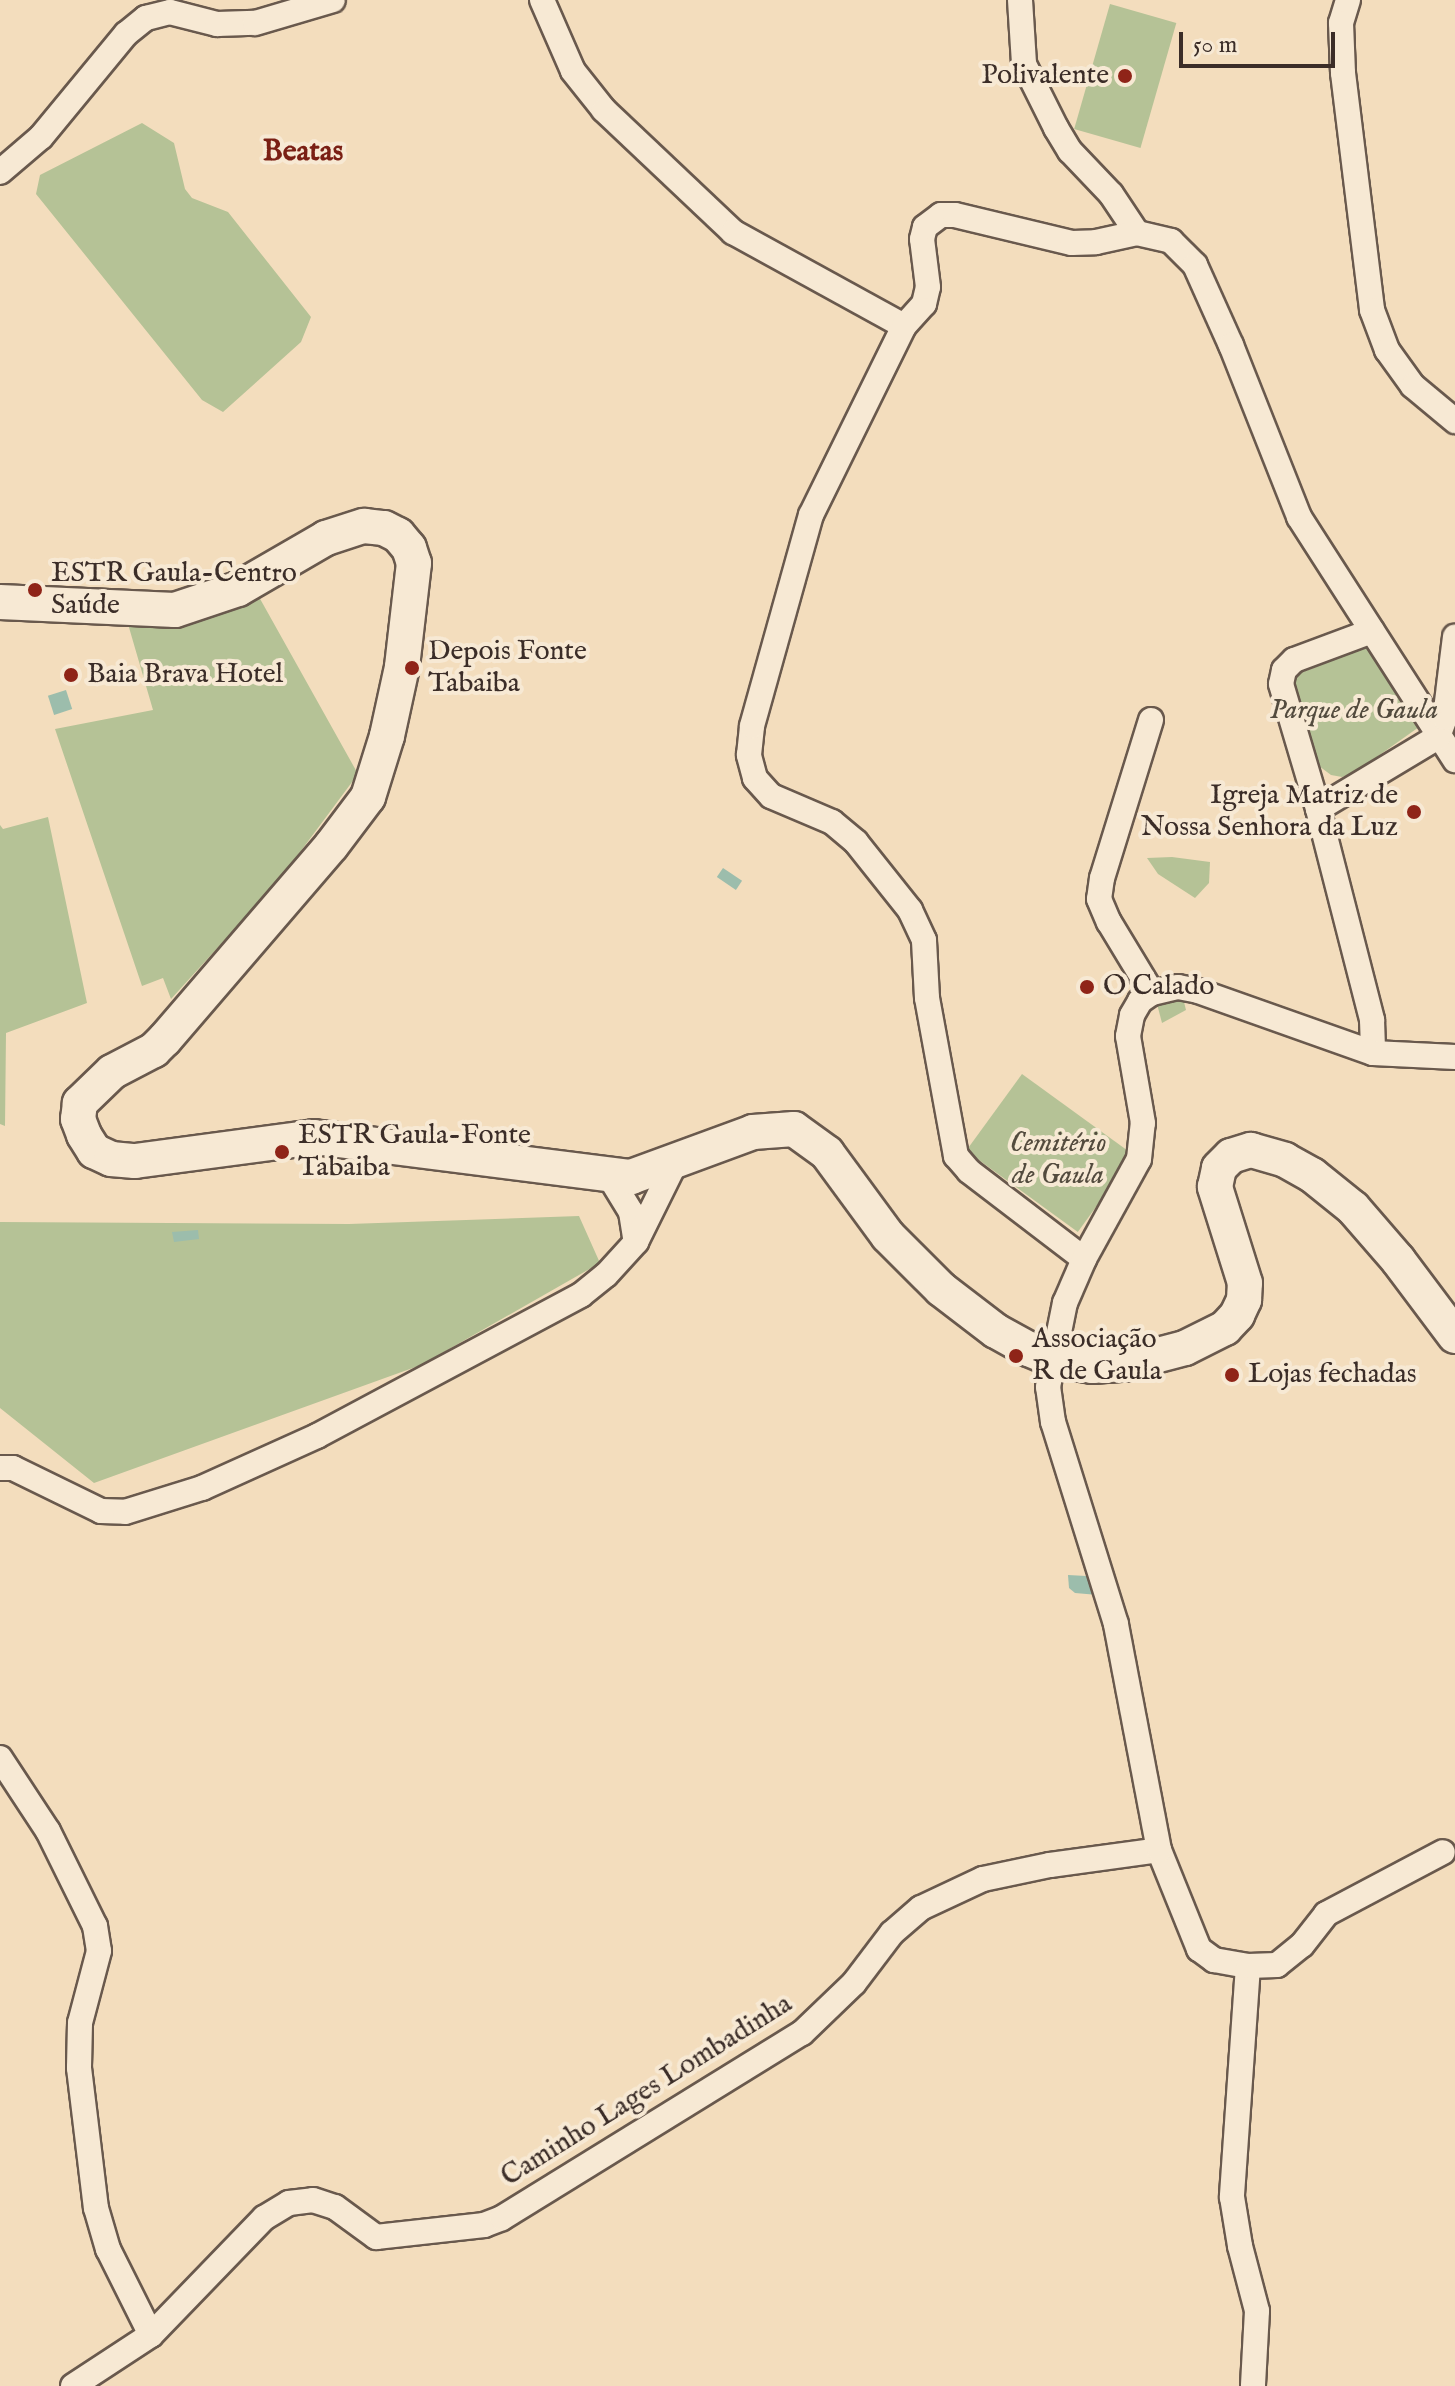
<!DOCTYPE html>
<meta charset="utf-8">
<style>
body{margin:0}
#map{position:relative;width:1455px;height:2386px;overflow:hidden;background:#f3ddbd;font-family:"IM FELL English",serif}
div>[style]{position:absolute}
.green>*{inset:0;background:#b5c296;transform-origin:0 0}
.water>*{inset:0;background:#9cbdac;transform-origin:0 0}
.roads{filter:drop-shadow(2px 0 #69594d) drop-shadow(-2px 0 #69594d) drop-shadow(0 2px #69594d) drop-shadow(0 -2px #69594d)}
.minor>*{height:24px;margin:-12px;padding:0 12px;transform-origin:12px;border-radius:12px;background:#f7e9d4}
.secondary>*{height:34px;margin:-17px;padding:0 17px;transform-origin:17px;border-radius:17px;background:#f7e9d4}
.dots>*{width:22px;height:22px;translate:-50% -50%;box-sizing:border-box;border:4px solid #f7e9d4;border-radius:50%}
span{translate:-50% -50%;white-space:nowrap;text-align:center;line-height:1.15;-webkit-text-stroke:8px #f7e9d4;paint-order:stroke}
.poi-label{font-size:28px;color:#3b2d28}
.right{translate:-100% -50%;text-align:right}
.left{translate:0 -50%;text-align:left}
.park-label{font-size:28px;color:#534b3e;font-style:italic}
.street-label{font-size:28px;color:#3b2d28}
.neighbourhood-label{font-size:30px;color:#7a1f14;font-weight:700}
.scale{position:absolute;left:1179px;top:32px;width:156px;height:36px;box-sizing:border-box;border:4px solid #3b2d28;border-top:0;padding-left:10px;font-size:24px;line-height:28px;white-space:nowrap;color:#3b2d28;-webkit-text-stroke:6px #f7e9d4;paint-order:stroke}
</style>
<div id="map">
<div class="green">
<div style="left:1110px;top:4px;width:69px;height:130px;rotate:16deg"></div>
<div style="clip-path:polygon(142px 123px,174px 143px,185px 189px,192px 198px,228px 212px,311px 317px,301px 342px,223px 412px,202px 400px,36px 194px,40px 175px)"></div>
<div style="clip-path:polygon(254px 588px,358px 774px,280px 879px,171px 999px,163px 978px,142px 986px,55px 729px,153px 710px,128px 624px)"></div>
<div style="clip-path:polygon(1367px 647px,1376px 651px,1419px 727px,1357px 771px,1342px 777px,1331px 775px,1319px 766px,1309px 741px,1294px 682px,1298px 674px)"></div>
<div style="clip-path:polygon(48px 817px,87px 1003px,6px 1033px,5px 1126px,0 1124px,0 825px,3px 829px)"></div>
<div style="clip-path:polygon(1172px 857px,1210px 862px,1209px 883px,1195px 898px,1158px 874px,1147px 858px)"></div>
<div style="clip-path:polygon(1183px 998px,1186px 1010px,1162px 1023px,1156px 1000px)"></div>
<div style="left:1022px;top:1074px;width:138px;height:95px;rotate:36deg"></div>
<div style="clip-path:polygon(579px 1216px,600px 1263px,421px 1365px,94px 1483px,0 1408px,0 1222px,349px 1224px)"></div>
</div>
<div class="water">
<div style="left:66px;top:690px;width:20px;height:19px;rotate:72deg"></div>
<div style="left:723px;top:868px;width:23px;height:11px;rotate:34deg"></div>
<div style="clip-path:polygon(198px 1230px,199px 1239px,174px 1242px,172px 1232px)"></div>
<div style="clip-path:polygon(1068px 1575px,1086px 1576px,1098px 1595px,1075px 1593px,1069px 1588px)"></div>
</div>
<div class="roads">
<div class="minor">
<div style="left:542px;top:0;width:77px;rotate:66.4deg"></div>
<div style="left:573px;top:71px;width:50px;rotate:51.5deg"></div>
<div style="left:604px;top:110px;width:178px;rotate:43.4deg"></div>
<div style="left:733px;top:232px;width:195px;rotate:28.8deg"></div>
<div style="left:1020px;top:0;width:64px;rotate:86.4deg"></div>
<div style="left:1024px;top:64px;width:72px;rotate:63.4deg"></div>
<div style="left:1056px;top:128px;width:27px;rotate:59deg"></div>
<div style="left:1070px;top:151px;width:59px;rotate:46.4deg"></div>
<div style="left:1111px;top:194px;width:47px;rotate:56.3deg"></div>
<div style="left:1137px;top:233px;width:35px;rotate:13deg"></div>
<div style="left:1171px;top:241px;width:34px;rotate:45deg"></div>
<div style="left:1195px;top:265px;width:88px;rotate:65.8deg"></div>
<div style="left:1231px;top:345px;width:185px;rotate:68.4deg"></div>
<div style="left:1299px;top:517px;width:289px;rotate:57.3deg"></div>
<div style="left:1348px;top:0;width:24px;rotate:107deg"></div>
<div style="left:1341px;top:23px;width:50px;rotate:87.7deg"></div>
<div style="left:1343px;top:73px;width:239px;rotate:83deg"></div>
<div style="left:1372px;top:310px;width:43px;rotate:69.4deg"></div>
<div style="left:1387px;top:350px;width:44px;rotate:54.2deg"></div>
<div style="left:1413px;top:386px;width:55px;rotate:39.8deg"></div>
<div style="left:0;top:172px;width:54px;rotate:-40.5deg"></div>
<div style="left:41px;top:137px;width:134px;rotate:-50.5deg"></div>
<div style="left:126px;top:34px;width:26px;rotate:-39deg"></div>
<div style="left:146px;top:18px;width:25px;rotate:-14deg"></div>
<div style="left:170px;top:12px;width:49px;rotate:14.3deg"></div>
<div style="left:217px;top:24px;width:38px;rotate:-2deg"></div>
<div style="left:255px;top:23px;width:81px;rotate:-16.4deg"></div>
<div style="left:1372px;top:631px;width:83px;rotate:159.6deg"></div>
<div style="left:1294px;top:660px;width:14px;rotate:135deg"></div>
<div style="left:1284px;top:670px;width:14px;rotate:102deg"></div>
<div style="left:1281px;top:684px;width:130px;rotate:73.5deg"></div>
<div style="left:1318px;top:809px;width:218px;rotate:75.6deg"></div>
<div style="left:1372px;top:1020px;width:33px;rotate:88deg"></div>
<div style="left:1151px;top:720px;width:165px;rotate:107.2deg"></div>
<div style="left:1102px;top:878px;width:21px;rotate:98deg"></div>
<div style="left:1099px;top:899px;width:25px;rotate:67deg"></div>
<div style="left:1109px;top:922px;width:83px;rotate:58.8deg"></div>
<div style="left:1152px;top:993px;width:27px;rotate:-13deg"></div>
<div style="left:1178px;top:987px;width:20px;rotate:11deg"></div>
<div style="left:1198px;top:991px;width:186px;rotate:19.5deg"></div>
<div style="left:1373px;top:1053px;width:82px;rotate:2.8deg"></div>
<div style="left:1318px;top:809px;width:140px;rotate:-31deg"></div>
<div style="left:1438px;top:737px;width:20px;rotate:-70deg"></div>
<div style="left:1445px;top:718px;width:82px;rotate:-83deg"></div>
<div style="left:609px;top:1176px;width:42px;rotate:58.6deg"></div>
<div style="left:631px;top:1212px;width:30px;rotate:81deg"></div>
<div style="left:1084px;top:1259px;width:145px;rotate:-142.6deg"></div>
<div style="left:969px;top:1171px;width:20px;rotate:-131deg"></div>
<div style="left:956px;top:1156px;width:161px;rotate:-100.4deg"></div>
<div style="left:927px;top:998px;width:58px;rotate:-93deg"></div>
<div style="left:924px;top:940px;width:33px;rotate:-115deg"></div>
<div style="left:910px;top:910px;width:87px;rotate:-128.5deg"></div>
<div style="left:856px;top:842px;width:31px;rotate:-140deg"></div>
<div style="left:832px;top:822px;width:66px;rotate:-156.9deg"></div>
<div style="left:771px;top:796px;width:24px;rotate:-132deg"></div>
<div style="left:755px;top:778px;width:24px;rotate:-105deg"></div>
<div style="left:749px;top:755px;width:29px;rotate:-84deg"></div>
<div style="left:752px;top:726px;width:219px;rotate:-74.4deg"></div>
<div style="left:811px;top:515px;width:211px;rotate:-63.8deg"></div>
<div style="left:904px;top:326px;width:30px;rotate:-48deg"></div>
<div style="left:924px;top:304px;width:17px;rotate:-77deg"></div>
<div style="left:928px;top:287px;width:48px;rotate:-97.1deg"></div>
<div style="left:922px;top:239px;width:12px;rotate:-76deg"></div>
<div style="left:925px;top:227px;width:20px;rotate:-37deg"></div>
<div style="left:941px;top:215px;width:14px"></div>
<div style="left:955px;top:215px;width:120px;rotate:13.5deg"></div>
<div style="left:1072px;top:243px;width:24px;rotate:-2deg"></div>
<div style="left:1096px;top:242px;width:42px;rotate:-12.4deg"></div>
<div style="left:0;top:1468px;width:13px"></div>
<div style="left:13px;top:1468px;width:98px;rotate:26deg"></div>
<div style="left:101px;top:1511px;width:24px;rotate:2deg"></div>
<div style="left:125px;top:1512px;width:81px;rotate:-17.3deg"></div>
<div style="left:202px;top:1488px;width:126px;rotate:-24.3deg"></div>
<div style="left:317px;top:1436px;width:299px;rotate:-28.1deg"></div>
<div style="left:581px;top:1295px;width:32px;rotate:-39deg"></div>
<div style="left:606px;top:1275px;width:45px;rotate:-47.7deg"></div>
<div style="left:636px;top:1242px;width:88px;rotate:-63.7deg"></div>
<div style="left:0;top:1758px;width:87px;rotate:56.7deg"></div>
<div style="left:48px;top:1831px;width:106px;rotate:63.7deg"></div>
<div style="left:95px;top:1926px;width:25px;rotate:81deg"></div>
<div style="left:99px;top:1951px;width:74px;rotate:104.8deg"></div>
<div style="left:80px;top:2023px;width:45px;rotate:91.3deg"></div>
<div style="left:79px;top:2068px;width:141px;rotate:83.1deg"></div>
<div style="left:96px;top:2208px;width:43px;rotate:73.7deg"></div>
<div style="left:108px;top:2249px;width:96px;rotate:63.4deg"></div>
<div style="left:1159px;top:1850px;width:107px;rotate:68deg"></div>
<div style="left:1199px;top:1949px;width:19px;rotate:36deg"></div>
<div style="left:1214px;top:1960px;width:35px;rotate:10deg"></div>
<div style="left:1248px;top:1966px;width:232px;rotate:94deg"></div>
<div style="left:1232px;top:2197px;width:50px;rotate:80.7deg"></div>
<div style="left:1240px;top:2246px;width:67px;rotate:75.3deg"></div>
<div style="left:1257px;top:2311px;width:75px;rotate:93.1deg"></div>
<div style="left:1248px;top:1966px;width:29px;rotate:-2deg"></div>
<div style="left:1277px;top:1965px;width:32px;rotate:-39deg"></div>
<div style="left:1302px;top:1945px;width:39px;rotate:-52deg"></div>
<div style="left:1326px;top:1914px;width:132px;rotate:-27.9deg"></div>
<div style="left:73px;top:2386px;width:93px;rotate:-33.2deg"></div>
<div style="left:151px;top:2335px;width:163px;rotate:-46deg"></div>
<div style="left:264px;top:2218px;width:29px;rotate:-31deg"></div>
<div style="left:289px;top:2203px;width:24px;rotate:-7deg"></div>
<div style="left:313px;top:2200px;width:23px;rotate:18deg"></div>
<div style="left:335px;top:2207px;width:51px;rotate:36.2deg"></div>
<div style="left:376px;top:2237px;width:109px;rotate:-6.3deg"></div>
<div style="left:484px;top:2225px;width:19px;rotate:-21deg"></div>
<div style="left:502px;top:2218px;width:352px;rotate:-31.7deg"></div>
<div style="left:802px;top:2033px;width:72px;rotate:-43.9deg"></div>
<div style="left:854px;top:1983px;width:63px;rotate:-52.8deg"></div>
<div style="left:892px;top:1933px;width:38px;rotate:-41deg"></div>
<div style="left:921px;top:1908px;width:68px;rotate:-25.1deg"></div>
<div style="left:983px;top:1879px;width:68px;rotate:-11.8deg"></div>
<div style="left:1050px;top:1865px;width:110px;rotate:-7.8deg"></div>
<div style="left:1159px;top:1850px;width:230px;rotate:-100.8deg"></div>
<div style="left:1116px;top:1624px;width:212px;rotate:-107.3deg"></div>
<div style="left:1053px;top:1422px;width:35px;rotate:-98deg"></div>
<div style="left:1048px;top:1387px;width:86px;rotate:-78.6deg"></div>
<div style="left:1065px;top:1303px;width:48px;rotate:-66.6deg"></div>
<div style="left:1084px;top:1259px;width:114px;rotate:-61.2deg"></div>
<div style="left:1139px;top:1159px;width:36px;rotate:-84deg"></div>
<div style="left:1143px;top:1123px;width:88px;rotate:-99.8deg"></div>
<div style="left:1128px;top:1036px;width:21px;rotate:-79deg"></div>
<div style="left:1132px;top:1015px;width:16px;rotate:-60deg"></div>
<div style="left:1140px;top:1001px;width:14px;rotate:-34deg"></div>
</div>
<div class="secondary">
<div style="left:0;top:602px;width:175px;rotate:2.6deg"></div>
<div style="left:175px;top:610px;width:66px;rotate:-18.4deg"></div>
<div style="left:238px;top:589px;width:102px;rotate:-30.1deg"></div>
<div style="left:326px;top:538px;width:40px;rotate:-18deg"></div>
<div style="left:364px;top:526px;width:20px;rotate:6deg"></div>
<div style="left:384px;top:528px;width:16px;rotate:27deg"></div>
<div style="left:398px;top:535px;width:17px;rotate:50deg"></div>
<div style="left:409px;top:548px;width:16px;rotate:72deg"></div>
<div style="left:414px;top:563px;width:105px;rotate:96.6deg"></div>
<div style="left:402px;top:667px;width:71px;rotate:102.3deg"></div>
<div style="left:387px;top:736px;width:64px;rotate:107.3deg"></div>
<div style="left:368px;top:797px;width:61px;rotate:127.1deg"></div>
<div style="left:331px;top:846px;width:255px;rotate:130.7deg"></div>
<div style="left:165px;top:1039px;width:16px;rotate:135deg"></div>
<div style="left:154px;top:1050px;width:47px;rotate:152.4deg"></div>
<div style="left:112px;top:1072px;width:45px;rotate:135.9deg"></div>
<div style="left:80px;top:1103px;width:16px;rotate:97deg"></div>
<div style="left:78px;top:1119px;width:17px;rotate:69deg"></div>
<div style="left:84px;top:1135px;width:19px;rotate:58deg"></div>
<div style="left:94px;top:1151px;width:19px;rotate:25deg"></div>
<div style="left:111px;top:1159px;width:24px;rotate:5deg"></div>
<div style="left:135px;top:1161px;width:181px;rotate:-7.6deg"></div>
<div style="left:314px;top:1137px;width:320px;rotate:7.2deg"></div>
<div style="left:631px;top:1177px;width:130px;rotate:-20.2deg"></div>
<div style="left:753px;top:1132px;width:41px;rotate:-4.2deg"></div>
<div style="left:794px;top:1129px;width:41px;rotate:36deg"></div>
<div style="left:827px;top:1153px;width:103px;rotate:53.7deg"></div>
<div style="left:888px;top:1236px;width:75px;rotate:45deg"></div>
<div style="left:941px;top:1289px;width:69px;rotate:37.4deg"></div>
<div style="left:996px;top:1331px;width:38px;rotate:29deg"></div>
<div style="left:1029px;top:1349px;width:25px;rotate:23deg"></div>
<div style="left:1052px;top:1359px;width:41px;rotate:9.9deg"></div>
<div style="left:1092px;top:1366px;width:32px;rotate:-4deg"></div>
<div style="left:1124px;top:1364px;width:63px;rotate:-14.7deg"></div>
<div style="left:1185px;top:1348px;width:45px;rotate:-26.6deg"></div>
<div style="left:1225px;top:1328px;width:18px;rotate:-47deg"></div>
<div style="left:1237px;top:1315px;width:17px;rotate:-65deg"></div>
<div style="left:1244px;top:1300px;width:17px;rotate:-87deg"></div>
<div style="left:1245px;top:1283px;width:101px;rotate:-107.4deg"></div>
<div style="left:1215px;top:1187px;width:19px;rotate:-78deg"></div>
<div style="left:1219px;top:1168px;width:17px;rotate:-45deg"></div>
<div style="left:1231px;top:1156px;width:21px;rotate:-17deg"></div>
<div style="left:1251px;top:1150px;width:35px;rotate:16deg"></div>
<div style="left:1285px;top:1160px;width:31px;rotate:29deg"></div>
<div style="left:1312px;top:1175px;width:53px;rotate:38.8deg"></div>
<div style="left:1353px;top:1208px;width:69px;rotate:49.1deg"></div>
<div style="left:1398px;top:1260px;width:95px;rotate:53.1deg"></div>
</div>
</div>
<div class="dots">
<div style="left:1125px;top:76px;background:#8f2418"></div>
<div style="left:35px;top:590px;background:#8f2418"></div>
<div style="left:412px;top:668px;background:#8f2418"></div>
<div style="left:71px;top:675px;background:#8f2418"></div>
<div style="left:1414px;top:812px;background:#8f2418"></div>
<div style="left:1087px;top:987px;background:#8f2418"></div>
<div style="left:282px;top:1152px;background:#8f2418"></div>
<div style="left:1016px;top:1356px;background:#8f2418"></div>
<div style="left:1232px;top:1375px;background:#8f2418"></div>
</div>
<div class="poi-label">
<span class="right" style="left:1109px;top:76px">Polivalente</span>
<span class="left" style="left:51px;top:590px">ESTR Gaula-Centro<br>Saúde</span>
<span class="left" style="left:428px;top:668px">Depois Fonte<br>Tabaiba</span>
<span class="left" style="left:87px;top:675px">Baia Brava Hotel</span>
<span class="right" style="left:1398px;top:812px">Igreja Matriz de<br>Nossa Senhora da Luz</span>
<span class="left" style="left:1103px;top:987px">O Calado</span>
<span class="left" style="left:298px;top:1152px">ESTR Gaula-Fonte<br>Tabaiba</span>
<span class="left" style="left:1032px;top:1356px">Associação<br>R de Gaula</span>
<span class="left" style="left:1248px;top:1375px">Lojas fechadas</span>
</div>
<div class="park-label">
<span style="left:1354px;top:711px">Parque de Gaula</span>
<span style="left:1058px;top:1160px">Cemitério<br>de Gaula</span>
</div>
<div class="street-label">
<span style="left:647px;top:2091px;rotate:-32deg">Caminho Lages Lombadinha</span>
</div>
<div class="neighbourhood-label">
<span style="left:303px;top:152px">Beatas</span>
</div>
<div class="scale">50 m</div>
</div>
